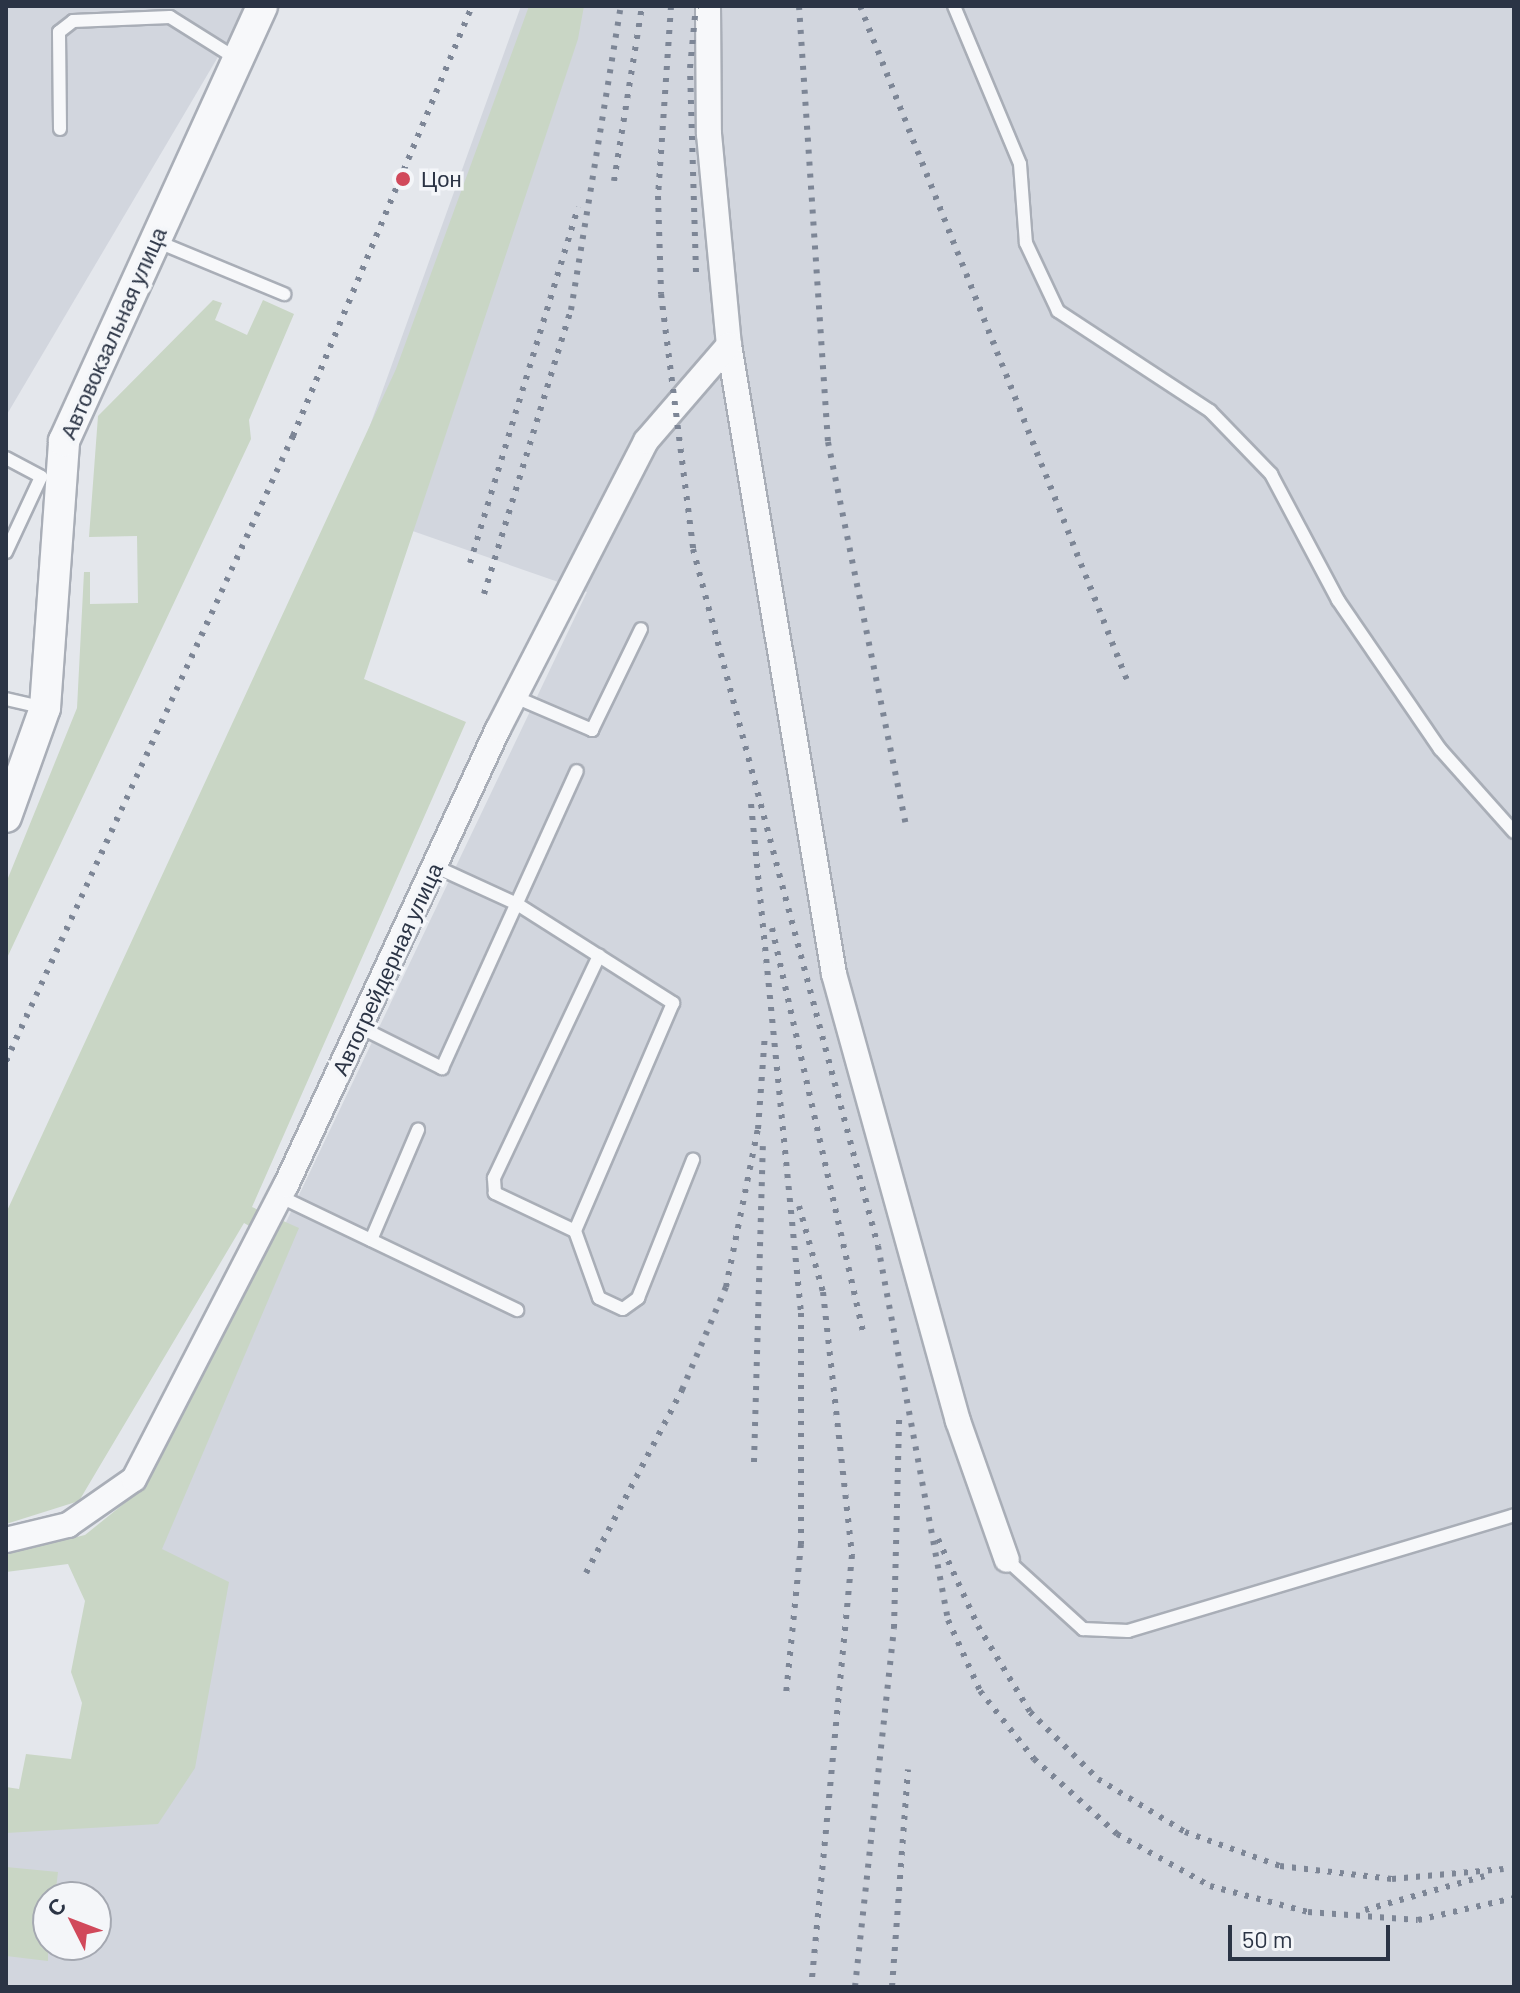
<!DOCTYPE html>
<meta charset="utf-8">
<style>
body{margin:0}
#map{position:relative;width:1520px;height:1993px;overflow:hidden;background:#e4e7ec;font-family:Barlow,sans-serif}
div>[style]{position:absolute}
.built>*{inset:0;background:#d2d6de}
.green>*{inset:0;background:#c9d6c5}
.roads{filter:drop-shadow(2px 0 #a9aeb7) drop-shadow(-2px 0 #a9aeb7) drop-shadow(0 2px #a9aeb7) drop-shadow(0 -2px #a9aeb7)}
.service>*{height:12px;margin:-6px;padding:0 6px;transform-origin:6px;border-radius:6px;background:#f7f8fa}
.minor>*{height:24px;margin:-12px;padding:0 12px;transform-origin:12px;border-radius:12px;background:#f7f8fa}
.tertiary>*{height:30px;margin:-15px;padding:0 15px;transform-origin:15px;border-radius:15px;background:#f7f8fa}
.rail>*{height:6px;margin-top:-3px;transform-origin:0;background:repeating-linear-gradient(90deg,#7d8696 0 4px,transparent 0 12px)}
.dots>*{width:22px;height:22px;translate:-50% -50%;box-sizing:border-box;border:4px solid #f4f6f9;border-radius:50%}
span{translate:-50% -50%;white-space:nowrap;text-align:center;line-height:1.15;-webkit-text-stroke:7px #f4f6f9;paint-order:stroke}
.poi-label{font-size:22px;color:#2b3445}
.left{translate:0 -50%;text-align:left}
.street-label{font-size:22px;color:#2b3445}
.frame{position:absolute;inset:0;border:8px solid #2b3445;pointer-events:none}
.north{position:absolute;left:32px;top:1881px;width:80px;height:80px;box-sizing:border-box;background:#f4f6f9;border:2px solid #a4a8b1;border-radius:50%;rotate:312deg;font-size:22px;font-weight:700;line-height:32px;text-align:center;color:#2b3445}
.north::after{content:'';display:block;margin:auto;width:28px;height:36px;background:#d1495b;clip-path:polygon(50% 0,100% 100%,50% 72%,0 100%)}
.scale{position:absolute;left:1228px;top:1925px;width:162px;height:36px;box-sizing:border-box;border:4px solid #2b3445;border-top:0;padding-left:10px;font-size:24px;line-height:28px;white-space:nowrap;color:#2b3445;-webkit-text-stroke:6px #f4f6f9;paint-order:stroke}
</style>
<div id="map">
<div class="built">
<div style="clip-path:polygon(6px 6px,248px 6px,6px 416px)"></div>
<div style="clip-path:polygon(evenodd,521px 6px,1514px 6px,1514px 1987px,6px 1987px,6px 1830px,148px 1819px,138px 1532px,587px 592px,341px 506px,521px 6px,48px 1897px,96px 1897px,96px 1945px,48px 1945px,48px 1897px)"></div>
</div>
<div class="green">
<div style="clip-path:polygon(529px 6px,584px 6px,578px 39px,364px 679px,466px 722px,252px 1207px,299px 1228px,162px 1549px,229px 1582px,195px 1768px,158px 1824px,6px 1833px,6px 1787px,19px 1789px,26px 1754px,71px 1759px,82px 1703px,71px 1672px,85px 1601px,68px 1564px,6px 1572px,6px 1554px,85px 1535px,142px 1489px,267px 1236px,244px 1223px,79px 1501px,6px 1524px,6px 1213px,396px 369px)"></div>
<div style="clip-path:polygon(213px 300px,222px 303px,215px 320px,247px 335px,263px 300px,294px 314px,249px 420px,251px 439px,6px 960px,6px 883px,77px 708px,84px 572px,90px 572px,90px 604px,138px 603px,137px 536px,89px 537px,98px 416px)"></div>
<div style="clip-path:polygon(6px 1867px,58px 1872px,55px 1897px,48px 1897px,48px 1961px,6px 1956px)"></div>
</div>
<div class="roads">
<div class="service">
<div style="left:954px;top:6px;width:171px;rotate:67.3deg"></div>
<div style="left:1020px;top:164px;width:79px;rotate:85.7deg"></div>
<div style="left:1026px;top:243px;width:75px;rotate:64.8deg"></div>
<div style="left:1058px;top:311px;width:182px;rotate:33.3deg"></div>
<div style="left:1210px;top:411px;width:88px;rotate:45.9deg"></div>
<div style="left:1271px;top:474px;width:143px;rotate:62deg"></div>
<div style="left:1338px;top:600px;width:181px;rotate:55.6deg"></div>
<div style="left:1440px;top:749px;width:111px;rotate:48.3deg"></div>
<div style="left:60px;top:129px;width:97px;rotate:-90.6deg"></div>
<div style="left:59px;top:32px;width:18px;rotate:-38deg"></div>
<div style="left:73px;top:21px;width:97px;rotate:-2.4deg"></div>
<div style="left:170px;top:17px;width:79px;rotate:32.1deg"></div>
<div style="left:156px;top:241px;width:139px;rotate:22.5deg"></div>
<div style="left:6px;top:458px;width:40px;rotate:28deg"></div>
<div style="left:41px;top:477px;width:83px;rotate:115deg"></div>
<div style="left:515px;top:697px;width:84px;rotate:23.2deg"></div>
<div style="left:592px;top:730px;width:112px;rotate:-64.1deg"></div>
<div style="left:6px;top:699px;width:40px;rotate:13deg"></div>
<div style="left:434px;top:866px;width:91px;rotate:24.6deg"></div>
<div style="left:517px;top:904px;width:185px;rotate:32.4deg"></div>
<div style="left:673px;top:1003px;width:248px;rotate:113.3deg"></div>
<div style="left:575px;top:1231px;width:71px;rotate:70.3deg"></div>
<div style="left:599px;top:1298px;width:26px;rotate:25deg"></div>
<div style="left:623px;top:1309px;width:19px;rotate:-36deg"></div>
<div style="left:638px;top:1298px;width:149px;rotate:-68.3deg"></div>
<div style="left:360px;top:1027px;width:92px;rotate:26.6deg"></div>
<div style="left:442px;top:1068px;width:326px;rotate:-65.6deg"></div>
<div style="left:281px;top:1197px;width:262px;rotate:25.6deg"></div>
<div style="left:575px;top:1231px;width:89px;rotate:-154.6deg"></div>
<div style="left:495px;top:1193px;width:15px;rotate:-94deg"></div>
<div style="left:494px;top:1178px;width:246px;rotate:-64.7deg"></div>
<div style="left:371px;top:1240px;width:120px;rotate:-66.9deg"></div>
<div style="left:1007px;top:1560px;width:103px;rotate:42.2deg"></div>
<div style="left:1083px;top:1629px;width:45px;rotate:2.5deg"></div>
<div style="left:1128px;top:1631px;width:403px;rotate:-16.7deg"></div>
</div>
<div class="minor">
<div style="left:708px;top:6px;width:128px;rotate:89.6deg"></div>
<div style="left:709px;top:134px;width:212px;rotate:84.6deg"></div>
<div style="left:729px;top:345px;width:638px;rotate:80.52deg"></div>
<div style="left:834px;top:974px;width:464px;rotate:74.5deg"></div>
<div style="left:958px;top:1421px;width:147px;rotate:70.6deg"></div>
<div style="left:6px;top:1540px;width:64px;rotate:-13.6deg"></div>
<div style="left:68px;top:1525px;width:80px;rotate:-34.9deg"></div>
<div style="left:134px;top:1479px;width:331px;rotate:-62.7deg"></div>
<div style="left:286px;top:1185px;width:503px;rotate:-65.07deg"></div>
<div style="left:498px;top:729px;width:324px;rotate:-62.8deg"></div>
<div style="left:646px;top:441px;width:127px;rotate:-49.2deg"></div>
</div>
<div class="tertiary">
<div style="left:6px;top:817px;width:116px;rotate:-70.3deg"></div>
<div style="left:45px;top:708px;width:268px;rotate:-85.9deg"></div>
<div style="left:64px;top:441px;width:478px;rotate:-65.5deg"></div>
</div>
</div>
<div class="rail">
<div style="left:671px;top:6px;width:190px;rotate:93.9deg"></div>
<div style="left:658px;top:196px;width:98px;rotate:88.2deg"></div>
<div style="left:661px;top:294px;width:257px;rotate:82.8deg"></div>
<div style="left:693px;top:549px;width:721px;rotate:75.14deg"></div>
<div style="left:878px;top:1246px;width:380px;rotate:79.4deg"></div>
<div style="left:948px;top:1620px;width:78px;rotate:65.7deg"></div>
<div style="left:980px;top:1691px;width:87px;rotate:51.5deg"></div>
<div style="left:1034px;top:1759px;width:112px;rotate:42.1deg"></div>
<div style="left:1117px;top:1834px;width:107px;rotate:29.2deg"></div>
<div style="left:1210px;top:1886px;width:101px;rotate:14.9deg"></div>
<div style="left:1308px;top:1912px;width:110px;rotate:4.2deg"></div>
<div style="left:1418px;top:1920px;width:98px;rotate:-12.9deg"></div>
<div style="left:799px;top:6px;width:437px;rotate:86.2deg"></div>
<div style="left:828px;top:442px;width:396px;rotate:78.5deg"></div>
<div style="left:860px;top:6px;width:725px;rotate:68.39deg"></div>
<div style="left:614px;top:181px;width:177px;rotate:-80.9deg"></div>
<div style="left:696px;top:272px;width:204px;rotate:-91.7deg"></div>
<div style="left:690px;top:68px;width:62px;rotate:-84.5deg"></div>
<div style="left:470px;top:563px;width:372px;rotate:-73.1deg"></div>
<div style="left:484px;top:594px;width:297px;rotate:-73deg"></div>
<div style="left:571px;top:310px;width:308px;rotate:-80.7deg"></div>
<div style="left:751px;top:804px;width:511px;rotate:84.39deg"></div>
<div style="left:801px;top:1313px;width:231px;rotate:90deg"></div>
<div style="left:801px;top:1544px;width:150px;rotate:95.7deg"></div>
<div style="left:772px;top:928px;width:419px;rotate:77.3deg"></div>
<div style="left:6px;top:1061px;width:688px;rotate:-65.34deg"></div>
<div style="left:293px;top:436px;width:466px;rotate:-67.4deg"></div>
<div style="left:799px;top:1206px;width:89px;rotate:74.4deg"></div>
<div style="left:823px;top:1292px;width:265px;rotate:83.7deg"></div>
<div style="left:852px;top:1555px;width:434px;rotate:95.4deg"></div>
<div style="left:754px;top:1462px;width:324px;rotate:-88.4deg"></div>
<div style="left:938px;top:1539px;width:96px;rotate:65.3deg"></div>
<div style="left:978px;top:1626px;width:100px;rotate:58.8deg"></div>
<div style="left:1030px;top:1712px;width:95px;rotate:44.6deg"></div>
<div style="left:1098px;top:1779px;width:102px;rotate:31.3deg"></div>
<div style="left:1185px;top:1832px;width:101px;rotate:19.7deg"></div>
<div style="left:1280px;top:1866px;width:113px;rotate:6.6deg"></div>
<div style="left:1392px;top:1879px;width:112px;rotate:-5.1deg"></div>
<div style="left:586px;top:1573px;width:207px;rotate:-62.3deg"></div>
<div style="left:682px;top:1390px;width:112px;rotate:-66.9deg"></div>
<div style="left:726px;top:1287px;width:161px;rotate:-78.6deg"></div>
<div style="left:758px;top:1129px;width:95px;rotate:-85.8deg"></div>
<div style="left:1365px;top:1910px;width:124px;rotate:-15.9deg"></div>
<div style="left:855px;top:1987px;width:361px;rotate:-83.8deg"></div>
<div style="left:894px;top:1628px;width:212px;rotate:-88.6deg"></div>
<div style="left:892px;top:1987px;width:218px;rotate:-85.8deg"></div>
</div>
<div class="dots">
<div style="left:403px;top:179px;background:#d1495b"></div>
</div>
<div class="poi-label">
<span class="left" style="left:421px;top:179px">Цон</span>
</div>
<div class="street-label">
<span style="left:113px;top:333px;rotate:-66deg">Автовокзальная улица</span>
<span style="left:387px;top:969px;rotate:-65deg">Автогрейдерная улица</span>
</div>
<div class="frame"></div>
<div class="north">С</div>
<div class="scale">50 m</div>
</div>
